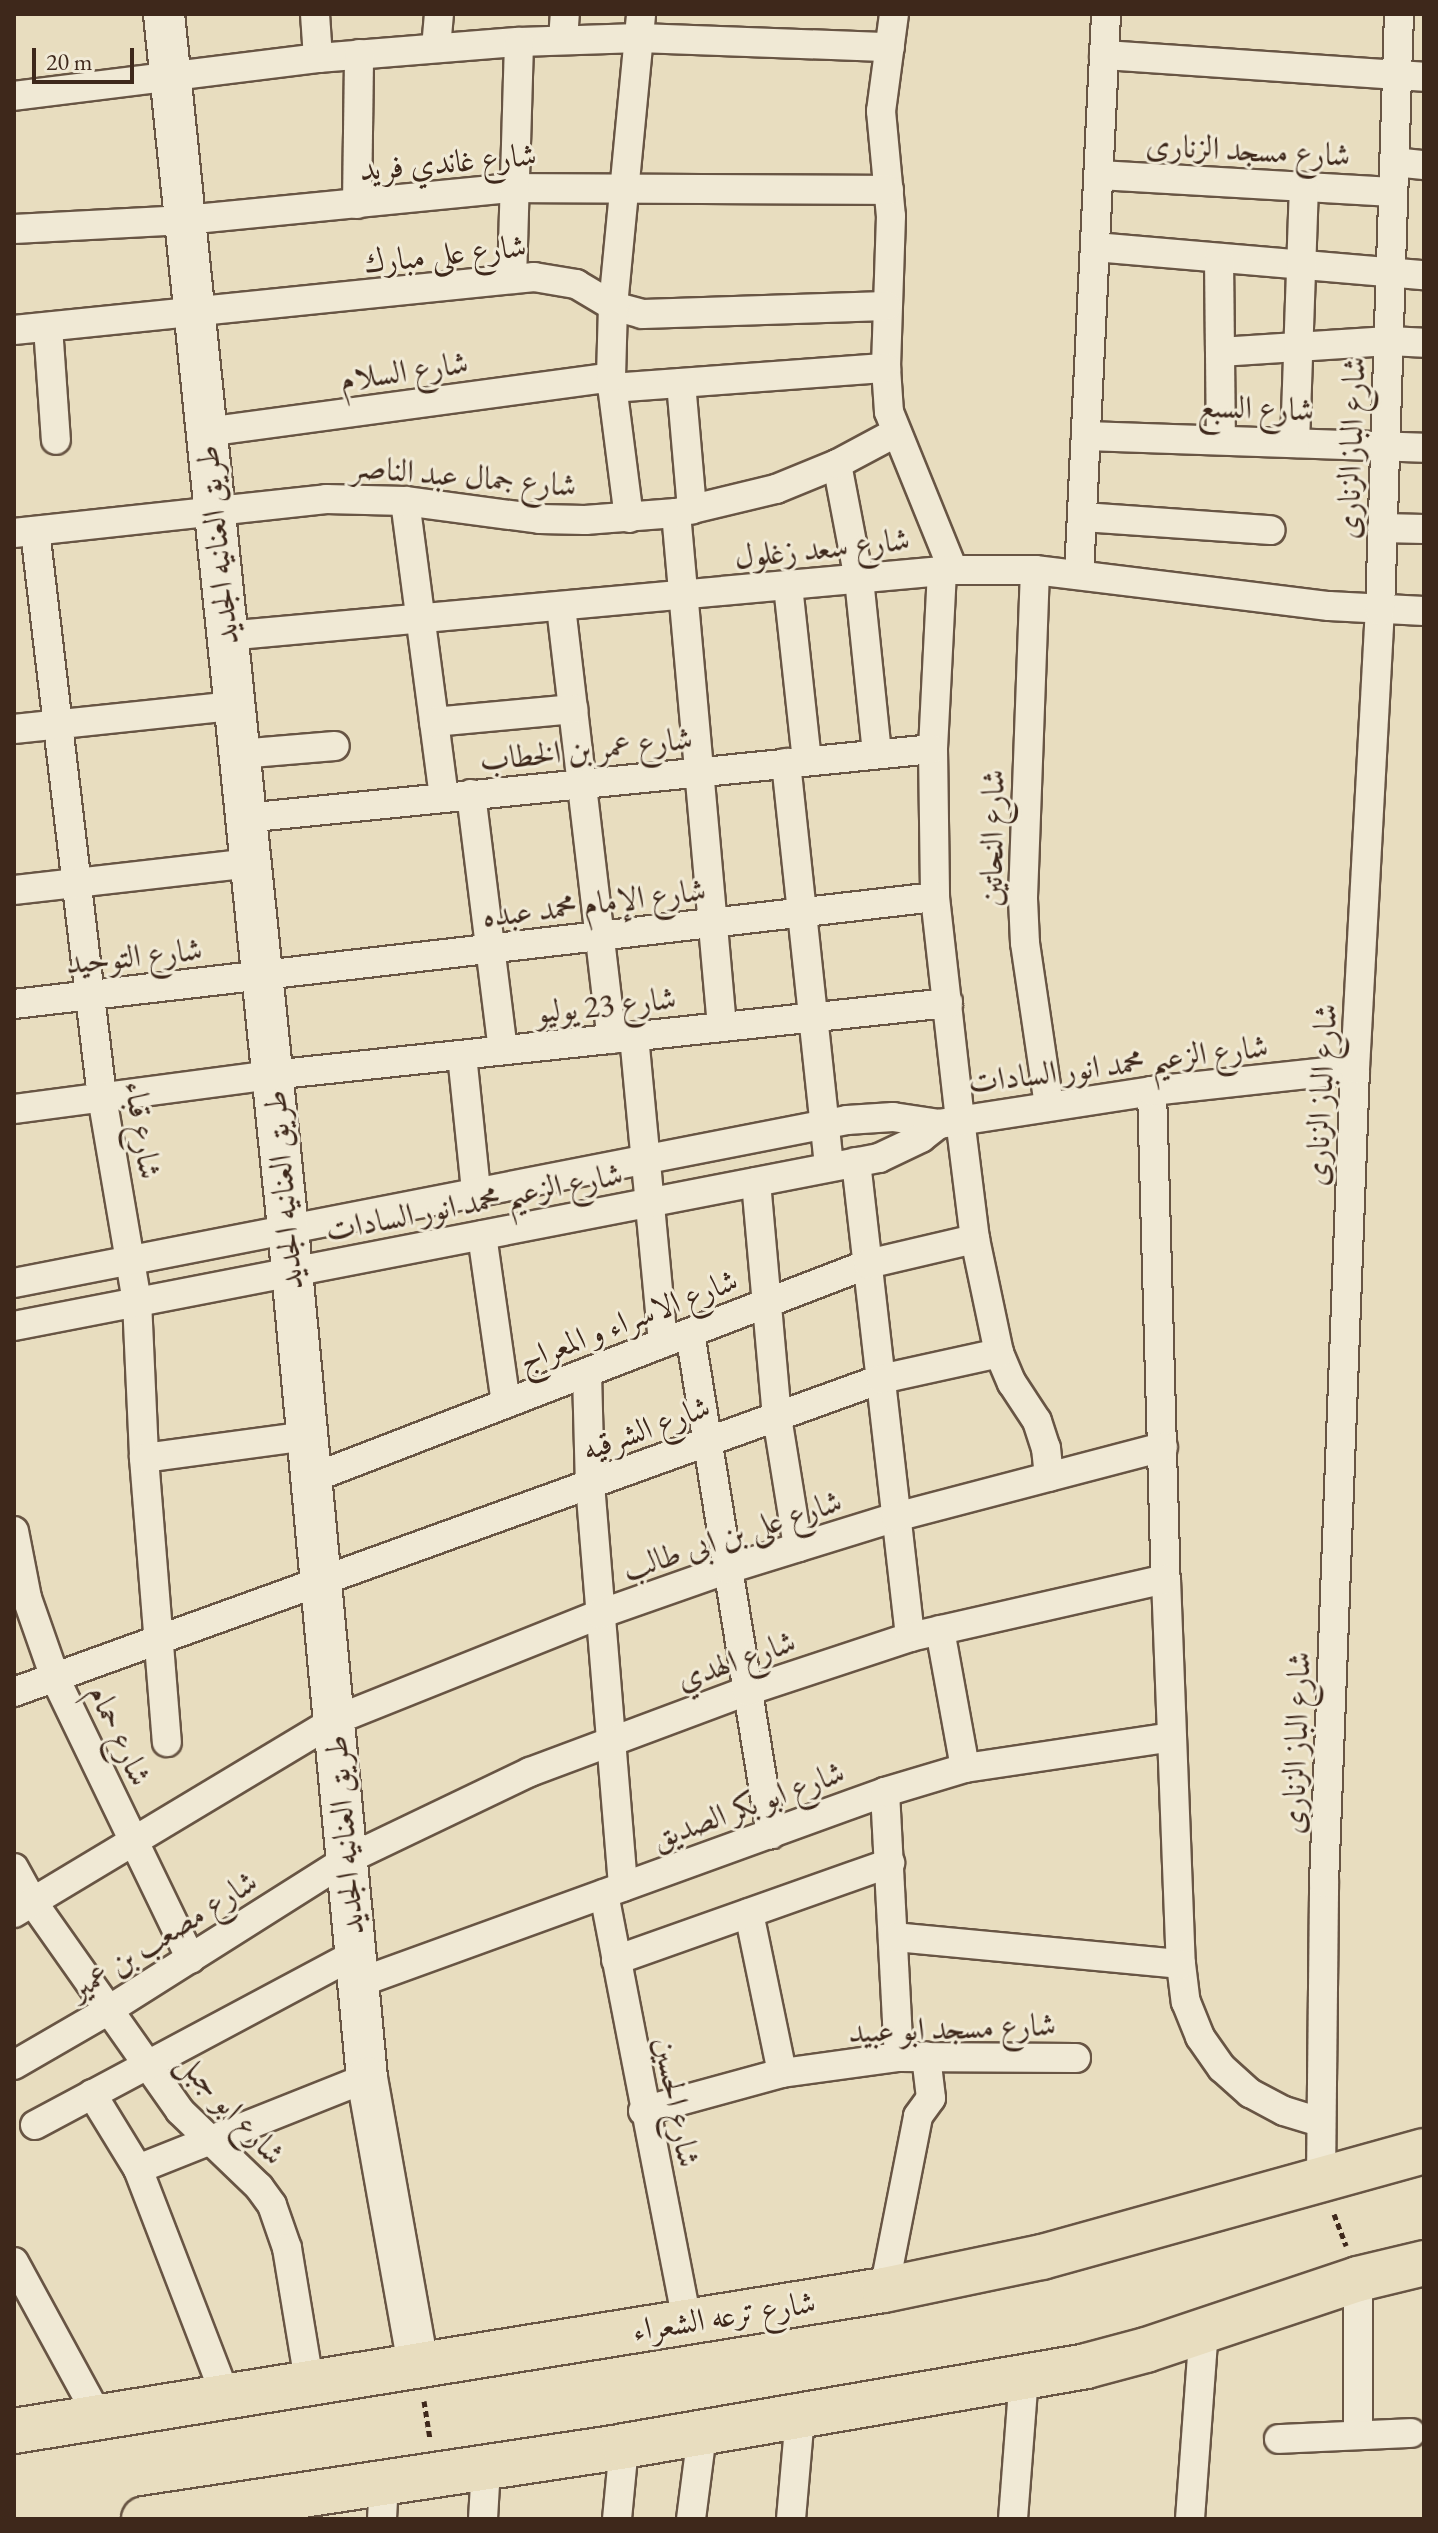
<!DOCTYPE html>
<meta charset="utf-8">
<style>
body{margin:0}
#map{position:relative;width:1438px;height:2533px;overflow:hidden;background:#e8ddbf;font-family:"EB Garamond",Amiri,serif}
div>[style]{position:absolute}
.path>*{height:5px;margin-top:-2.5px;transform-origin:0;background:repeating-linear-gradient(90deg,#3e281b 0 6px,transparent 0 10px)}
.roads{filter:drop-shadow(2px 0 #685544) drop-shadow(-2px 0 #685544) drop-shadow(0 2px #685544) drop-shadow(0 -2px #685544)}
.street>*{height:28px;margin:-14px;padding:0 14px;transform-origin:14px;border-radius:14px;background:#f0e9d5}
.secondary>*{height:40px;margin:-20px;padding:0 20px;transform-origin:20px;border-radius:20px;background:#f0e9d5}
.highway>*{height:44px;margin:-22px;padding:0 22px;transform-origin:22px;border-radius:22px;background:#e8ddbf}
span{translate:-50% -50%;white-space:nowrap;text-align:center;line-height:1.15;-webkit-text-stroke:6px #f0e9d5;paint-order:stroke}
.street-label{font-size:32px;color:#3e281b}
.frame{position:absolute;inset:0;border:16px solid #3e281b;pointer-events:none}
.scale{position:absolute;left:32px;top:48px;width:102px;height:36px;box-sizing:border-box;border:4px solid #3e281b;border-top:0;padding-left:10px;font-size:24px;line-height:28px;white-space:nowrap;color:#3e281b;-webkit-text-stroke:6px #f0e9d5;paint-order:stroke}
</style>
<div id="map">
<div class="path">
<div style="left:1334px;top:2214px;width:34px;rotate:69deg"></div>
<div style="left:424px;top:2401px;width:37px;rotate:81deg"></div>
</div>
<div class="roads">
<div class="street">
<div style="left:315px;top:14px;width:44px;rotate:86.1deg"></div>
<div style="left:894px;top:14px;width:98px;rotate:97.6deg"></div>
<div style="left:881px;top:111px;width:105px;rotate:84.6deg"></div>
<div style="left:891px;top:216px;width:152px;rotate:91.9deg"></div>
<div style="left:886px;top:368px;width:44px;rotate:86.1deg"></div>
<div style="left:889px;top:412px;width:170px;rotate:67.9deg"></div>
<div style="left:563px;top:40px;width:26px;rotate:-86deg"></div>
<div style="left:436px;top:48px;width:34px;rotate:-85deg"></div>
<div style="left:1104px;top:55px;width:321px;rotate:3.9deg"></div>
<div style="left:14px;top:96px;width:306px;rotate:-7.1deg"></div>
<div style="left:318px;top:58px;width:202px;rotate:-4.6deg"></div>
<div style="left:519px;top:42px;width:120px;rotate:-1.9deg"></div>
<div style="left:639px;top:38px;width:251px;rotate:2.1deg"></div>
<div style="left:1394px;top:162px;width:30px;rotate:6deg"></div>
<div style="left:1099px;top:175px;width:294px;rotate:3.3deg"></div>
<div style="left:357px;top:204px;width:150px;rotate:-89.2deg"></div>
<div style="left:14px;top:229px;width:171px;rotate:-3deg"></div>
<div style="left:185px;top:220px;width:331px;rotate:-5.6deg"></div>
<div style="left:514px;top:188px;width:375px;rotate:0.3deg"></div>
<div style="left:1095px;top:247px;width:330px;rotate:4.9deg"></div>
<div style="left:1219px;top:258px;width:182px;rotate:89.4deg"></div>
<div style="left:512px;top:279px;width:237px;rotate:-88.3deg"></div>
<div style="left:48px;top:327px;width:113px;rotate:86deg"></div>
<div style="left:14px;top:330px;width:523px;rotate:-5.82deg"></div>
<div style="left:534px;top:277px;width:43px;rotate:9.5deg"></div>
<div style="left:576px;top:284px;width:43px;rotate:30.7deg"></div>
<div style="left:613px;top:306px;width:30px;rotate:15deg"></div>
<div style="left:642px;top:314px;width:245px;rotate:-1.9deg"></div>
<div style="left:1220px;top:352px;width:169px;rotate:-3.7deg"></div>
<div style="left:1389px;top:341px;width:35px;rotate:3deg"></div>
<div style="left:681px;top:383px;width:127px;rotate:85deg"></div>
<div style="left:612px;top:388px;width:275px;rotate:-4.2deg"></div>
<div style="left:206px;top:432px;width:409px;rotate:-7.7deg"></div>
<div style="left:1086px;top:436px;width:338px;rotate:2deg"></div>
<div style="left:1295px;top:443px;width:256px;rotate:-88deg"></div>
<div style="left:837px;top:464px;width:117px;rotate:79.2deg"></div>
<div style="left:859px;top:579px;width:176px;rotate:84.1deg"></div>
<div style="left:405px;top:501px;width:299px;rotate:82.5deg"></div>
<div style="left:676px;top:513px;width:515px;rotate:84.88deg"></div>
<div style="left:1083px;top:517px;width:188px;rotate:4deg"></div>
<div style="left:629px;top:518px;width:142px;rotate:-97.3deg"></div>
<div style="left:611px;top:377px;width:71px;rotate:-88.4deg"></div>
<div style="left:613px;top:306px;width:293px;rotate:-84.5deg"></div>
<div style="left:1382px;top:528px;width:42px;rotate:1.4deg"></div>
<div style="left:35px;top:531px;width:570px;rotate:83.25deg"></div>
<div style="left:102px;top:1097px;width:207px;rotate:80.3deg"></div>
<div style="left:137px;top:1301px;width:157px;rotate:87.4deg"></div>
<div style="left:144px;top:1458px;width:285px;rotate:85.4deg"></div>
<div style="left:14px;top:533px;width:314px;rotate:-6.2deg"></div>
<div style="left:326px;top:499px;width:79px;rotate:1.5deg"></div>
<div style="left:405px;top:501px;width:136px;rotate:7.6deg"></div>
<div style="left:540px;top:519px;width:45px;rotate:1.3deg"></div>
<div style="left:585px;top:520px;width:91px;rotate:-4.4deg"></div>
<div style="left:676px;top:513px;width:103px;rotate:-13.5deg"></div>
<div style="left:776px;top:489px;width:66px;rotate:-22.3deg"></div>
<div style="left:837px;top:464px;width:66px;rotate:-28.1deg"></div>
<div style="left:1035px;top:570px;width:329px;rotate:92.1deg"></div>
<div style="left:1023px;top:899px;width:44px;rotate:87.4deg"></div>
<div style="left:1025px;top:943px;width:165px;rotate:81.6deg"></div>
<div style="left:942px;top:571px;width:178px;rotate:92.9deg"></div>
<div style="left:933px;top:749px;width:148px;rotate:89.2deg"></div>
<div style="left:935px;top:897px;width:223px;rotate:83.6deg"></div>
<div style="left:960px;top:1119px;width:121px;rotate:82.9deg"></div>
<div style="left:975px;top:1239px;width:116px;rotate:78.1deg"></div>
<div style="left:999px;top:1353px;width:33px;rotate:67deg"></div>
<div style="left:1012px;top:1383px;width:45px;rotate:56.7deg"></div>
<div style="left:1037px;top:1421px;width:28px;rotate:72deg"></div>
<div style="left:1046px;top:1448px;width:29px;rotate:84deg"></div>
<div style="left:1079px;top:575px;width:562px;rotate:-87.24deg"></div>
<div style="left:788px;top:586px;width:176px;rotate:83.8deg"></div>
<div style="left:561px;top:607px;width:435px;rotate:83.3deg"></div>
<div style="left:226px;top:636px;width:730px;rotate:-5.19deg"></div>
<div style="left:953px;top:570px;width:82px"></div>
<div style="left:1035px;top:570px;width:296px;rotate:7deg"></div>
<div style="left:1329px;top:606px;width:95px;rotate:3deg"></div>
<div style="left:434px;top:722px;width:140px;rotate:-5.3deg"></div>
<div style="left:14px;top:729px;width:221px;rotate:-6deg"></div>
<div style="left:239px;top:754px;width:96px;rotate:-4.8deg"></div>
<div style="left:786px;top:763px;width:406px;rotate:83.9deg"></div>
<div style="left:471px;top:794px;width:258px;rotate:82.9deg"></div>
<div style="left:245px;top:818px;width:691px;rotate:-5.73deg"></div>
<div style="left:14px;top:890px;width:238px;rotate:-6.5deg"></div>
<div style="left:14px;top:1004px;width:927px;rotate:-6.63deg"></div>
<div style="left:634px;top:1036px;width:308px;rotate:84.6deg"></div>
<div style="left:462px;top:1055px;width:137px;rotate:84.1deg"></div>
<div style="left:1152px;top:1091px;width:488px;rotate:88.4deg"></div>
<div style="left:1166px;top:1579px;width:385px;rotate:87.8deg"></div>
<div style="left:1181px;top:1964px;width:38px;rotate:83deg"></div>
<div style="left:1186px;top:2002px;width:38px;rotate:68deg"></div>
<div style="left:1200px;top:2037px;width:38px;rotate:55deg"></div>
<div style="left:1222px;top:2068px;width:38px;rotate:42deg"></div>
<div style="left:1250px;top:2093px;width:38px;rotate:28deg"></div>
<div style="left:1284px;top:2111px;width:38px;rotate:17deg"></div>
<div style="left:14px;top:1109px;width:260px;rotate:-7.5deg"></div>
<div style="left:272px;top:1075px;width:680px;rotate:-6.08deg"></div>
<div style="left:856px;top:1162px;width:478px;rotate:83.5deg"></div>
<div style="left:756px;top:1182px;width:236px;rotate:84.9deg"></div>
<div style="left:777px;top:1417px;width:132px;rotate:80.8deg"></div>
<div style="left:482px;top:1235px;width:170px;rotate:81.9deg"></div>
<div style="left:14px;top:1283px;width:849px;rotate:-11.07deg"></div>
<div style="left:847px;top:1120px;width:46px;rotate:-3.7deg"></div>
<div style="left:893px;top:1117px;width:47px;rotate:8.7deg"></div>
<div style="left:939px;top:1124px;width:216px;rotate:-8.8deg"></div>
<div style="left:1152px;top:1091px;width:204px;rotate:-6.2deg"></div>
<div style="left:14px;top:1326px;width:881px;rotate:-10.99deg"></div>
<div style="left:879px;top:1158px;width:47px;rotate:-25.5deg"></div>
<div style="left:921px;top:1138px;width:23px;rotate:-38deg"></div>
<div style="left:690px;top:1333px;width:508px;rotate:80.82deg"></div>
<div style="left:587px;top:1373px;width:111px;rotate:88.5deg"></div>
<div style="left:590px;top:1484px;width:404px;rotate:85.3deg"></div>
<div style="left:144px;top:1458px;width:163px;rotate:-7.7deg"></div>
<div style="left:310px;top:1479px;width:598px;rotate:-21.07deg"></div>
<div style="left:868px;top:1264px;width:110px;rotate:-13.2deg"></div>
<div style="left:14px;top:1531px;width:68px;rotate:79deg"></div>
<div style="left:27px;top:1598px;width:85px;rotate:70.7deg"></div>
<div style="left:55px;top:1678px;width:312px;rotate:64.2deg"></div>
<div style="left:940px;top:1630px;width:140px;rotate:79.7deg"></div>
<div style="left:14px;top:1692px;width:922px;rotate:-19.85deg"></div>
<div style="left:881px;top:1379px;width:121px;rotate:-12.4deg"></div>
<div style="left:885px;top:1792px;width:265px;rotate:87deg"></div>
<div style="left:14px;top:1868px;width:38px;rotate:61deg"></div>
<div style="left:32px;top:1901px;width:257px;rotate:54.8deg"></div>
<div style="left:180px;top:2111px;width:110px;rotate:43.9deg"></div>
<div style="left:259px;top:2187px;width:22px;rotate:54deg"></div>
<div style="left:272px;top:2205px;width:46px;rotate:70.8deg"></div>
<div style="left:287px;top:2248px;width:135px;rotate:80.6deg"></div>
<div style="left:604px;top:1894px;width:436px;rotate:79deg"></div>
<div style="left:14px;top:1913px;width:372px;rotate:-31deg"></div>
<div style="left:333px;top:1721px;width:288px;rotate:-21.8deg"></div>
<div style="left:600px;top:1614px;width:136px;rotate:-19.4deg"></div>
<div style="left:728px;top:1569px;width:176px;rotate:-17.2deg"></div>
<div style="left:896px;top:1517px;width:276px;rotate:-14.7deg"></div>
<div style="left:749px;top:1913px;width:163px;rotate:78.3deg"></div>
<div style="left:894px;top:1937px;width:288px;rotate:5.4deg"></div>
<div style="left:616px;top:1960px;width:291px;rotate:-19.5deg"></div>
<div style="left:358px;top:1983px;width:561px;rotate:-19.92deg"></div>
<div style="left:885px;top:1792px;width:84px;rotate:-16.7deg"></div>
<div style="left:965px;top:1768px;width:209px;rotate:-8.5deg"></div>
<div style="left:14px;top:2065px;width:108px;rotate:-30.1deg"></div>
<div style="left:107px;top:2011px;width:283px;rotate:-32.3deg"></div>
<div style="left:346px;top:1860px;width:204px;rotate:-25.6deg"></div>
<div style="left:530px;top:1772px;width:232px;rotate:-20.5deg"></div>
<div style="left:747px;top:1691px;width:172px;rotate:-18.3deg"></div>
<div style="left:910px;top:1637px;width:262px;rotate:-12.8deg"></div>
<div style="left:92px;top:2094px;width:88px;rotate:58.5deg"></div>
<div style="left:138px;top:2169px;width:241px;rotate:68.9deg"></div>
<div style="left:643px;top:2111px;width:144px;rotate:-15.3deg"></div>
<div style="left:782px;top:2073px;width:118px;rotate:-7.8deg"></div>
<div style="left:899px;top:2057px;width:177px;rotate:0.3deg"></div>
<div style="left:35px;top:2125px;width:363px;rotate:-28.1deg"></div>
<div style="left:138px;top:2169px;width:246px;rotate:-21.7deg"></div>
<div style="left:1321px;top:2179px;width:296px;rotate:-89.4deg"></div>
<div style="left:1324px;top:1883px;width:815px;rotate:-87.82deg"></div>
<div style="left:1355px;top:1069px;width:459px;rotate:-86.9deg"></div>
<div style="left:1380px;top:611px;width:597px;rotate:-88.18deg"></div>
<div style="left:14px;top:2262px;width:175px;rotate:61.4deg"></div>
<div style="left:884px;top:2290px;width:177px;rotate:-78.9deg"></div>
<div style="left:918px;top:2116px;width:22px;rotate:-54deg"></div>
<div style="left:931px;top:2098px;width:42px;rotate:-96.8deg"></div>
<div style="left:1358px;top:2435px;width:156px;rotate:-90deg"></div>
<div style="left:1279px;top:2439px;width:132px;rotate:-2.6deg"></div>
<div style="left:382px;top:2519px;width:37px;rotate:-87deg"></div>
<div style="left:483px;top:2519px;width:52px;rotate:-86.7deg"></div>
<div style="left:617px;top:2519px;width:73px;rotate:-84.5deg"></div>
<div style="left:691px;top:2519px;width:86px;rotate:-82.6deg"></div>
<div style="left:791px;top:2519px;width:102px;rotate:-85deg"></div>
<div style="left:1013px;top:2519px;width:143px;rotate:-85.6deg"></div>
<div style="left:1190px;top:2519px;width:191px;rotate:-85.8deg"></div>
</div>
<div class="secondary">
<div style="left:164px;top:14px;width:1220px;rotate:84.17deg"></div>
<div style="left:288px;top:1228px;width:854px;rotate:84.69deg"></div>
<div style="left:367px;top:2078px;width:290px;rotate:79.9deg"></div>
</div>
<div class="highway">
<div style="left:14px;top:2431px;width:881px;rotate:-9.21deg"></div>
<div style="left:884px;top:2290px;width:161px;rotate:-11.8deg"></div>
<div style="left:1042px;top:2257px;width:396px;rotate:-15.5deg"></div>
<div style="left:144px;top:2519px;width:486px;rotate:-8.6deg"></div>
<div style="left:624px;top:2446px;width:469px;rotate:-9.8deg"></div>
<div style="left:1086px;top:2366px;width:62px;rotate:-14.9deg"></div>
<div style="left:1146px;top:2350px;width:224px;rotate:-18.5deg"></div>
<div style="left:1358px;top:2279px;width:68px;rotate:-13.6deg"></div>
</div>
</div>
<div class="street-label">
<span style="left:1248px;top:150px;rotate:3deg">شارع مسجد الزنارى</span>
<span style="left:448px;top:162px;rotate:-5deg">شارع غاندي فريد</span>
<span style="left:445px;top:254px;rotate:-6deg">شارع على مبارك</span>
<span style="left:404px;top:371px;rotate:-8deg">شارع السلام</span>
<span style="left:1256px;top:408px;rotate:2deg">شارع السبع</span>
<span style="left:1351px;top:448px;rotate:-88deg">شارع الباز الزنارى</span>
<span style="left:464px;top:476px;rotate:5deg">شارع جمال عبد الناصر</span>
<span style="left:217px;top:545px;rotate:-96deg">طريق العنانيه الجديد</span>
<span style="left:822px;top:548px;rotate:-6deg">شارع سعد زغلول</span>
<span style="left:586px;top:749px;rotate:-6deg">شارع عمر بن الخطاب</span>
<span style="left:992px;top:838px;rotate:-89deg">شارع النحاتين</span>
<span style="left:594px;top:903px;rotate:-7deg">شارع الإمام محمد عبده</span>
<span style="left:134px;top:956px;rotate:-6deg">شارع التوحيد</span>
<span style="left:606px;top:1005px;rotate:-6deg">شارع 23 يوليو</span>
<span style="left:1118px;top:1064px;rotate:-7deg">شارع الزعيم محمد انور السادات</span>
<span style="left:1321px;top:1095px;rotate:-87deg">شارع الباز الزنارى</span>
<span style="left:143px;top:1130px;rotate:81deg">شارع قباء</span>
<span style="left:283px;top:1190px;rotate:-95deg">طريق العنانيه الجديد</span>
<span style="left:474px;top:1202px;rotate:-11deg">شارع الزعيم محمد انور السادات</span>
<span style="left:628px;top:1320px;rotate:-21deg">شارع الاسراء و المعراج</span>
<span style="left:646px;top:1428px;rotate:-20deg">شارع الشرقيه</span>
<span style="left:732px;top:1535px;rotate:-18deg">شارع على بن ابى طالب</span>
<span style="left:736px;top:1660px;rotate:-19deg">شارع الهدي</span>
<span style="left:120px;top:1735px;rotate:65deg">شارع حمام</span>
<span style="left:1296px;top:1743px;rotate:-88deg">شارع الباز الزنارى</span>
<span style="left:748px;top:1805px;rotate:-20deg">شارع ابو بكر الصديق</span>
<span style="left:344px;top:1835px;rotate:-95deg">طريق العنانيه الجديد</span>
<span style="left:163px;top:1935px;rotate:-32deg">شارع مصعب بن عمير</span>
<span style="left:952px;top:2028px;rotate:-2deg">شارع مسجد ابو عبيد</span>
<span style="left:677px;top:2102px;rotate:79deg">شارع الحسين</span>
<span style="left:231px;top:2108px;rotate:47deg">شارع ابو جبل</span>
<span style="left:724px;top:2316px;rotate:-9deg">شارع ترعه الشعراء</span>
</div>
<div class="frame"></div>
<div class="scale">20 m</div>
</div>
